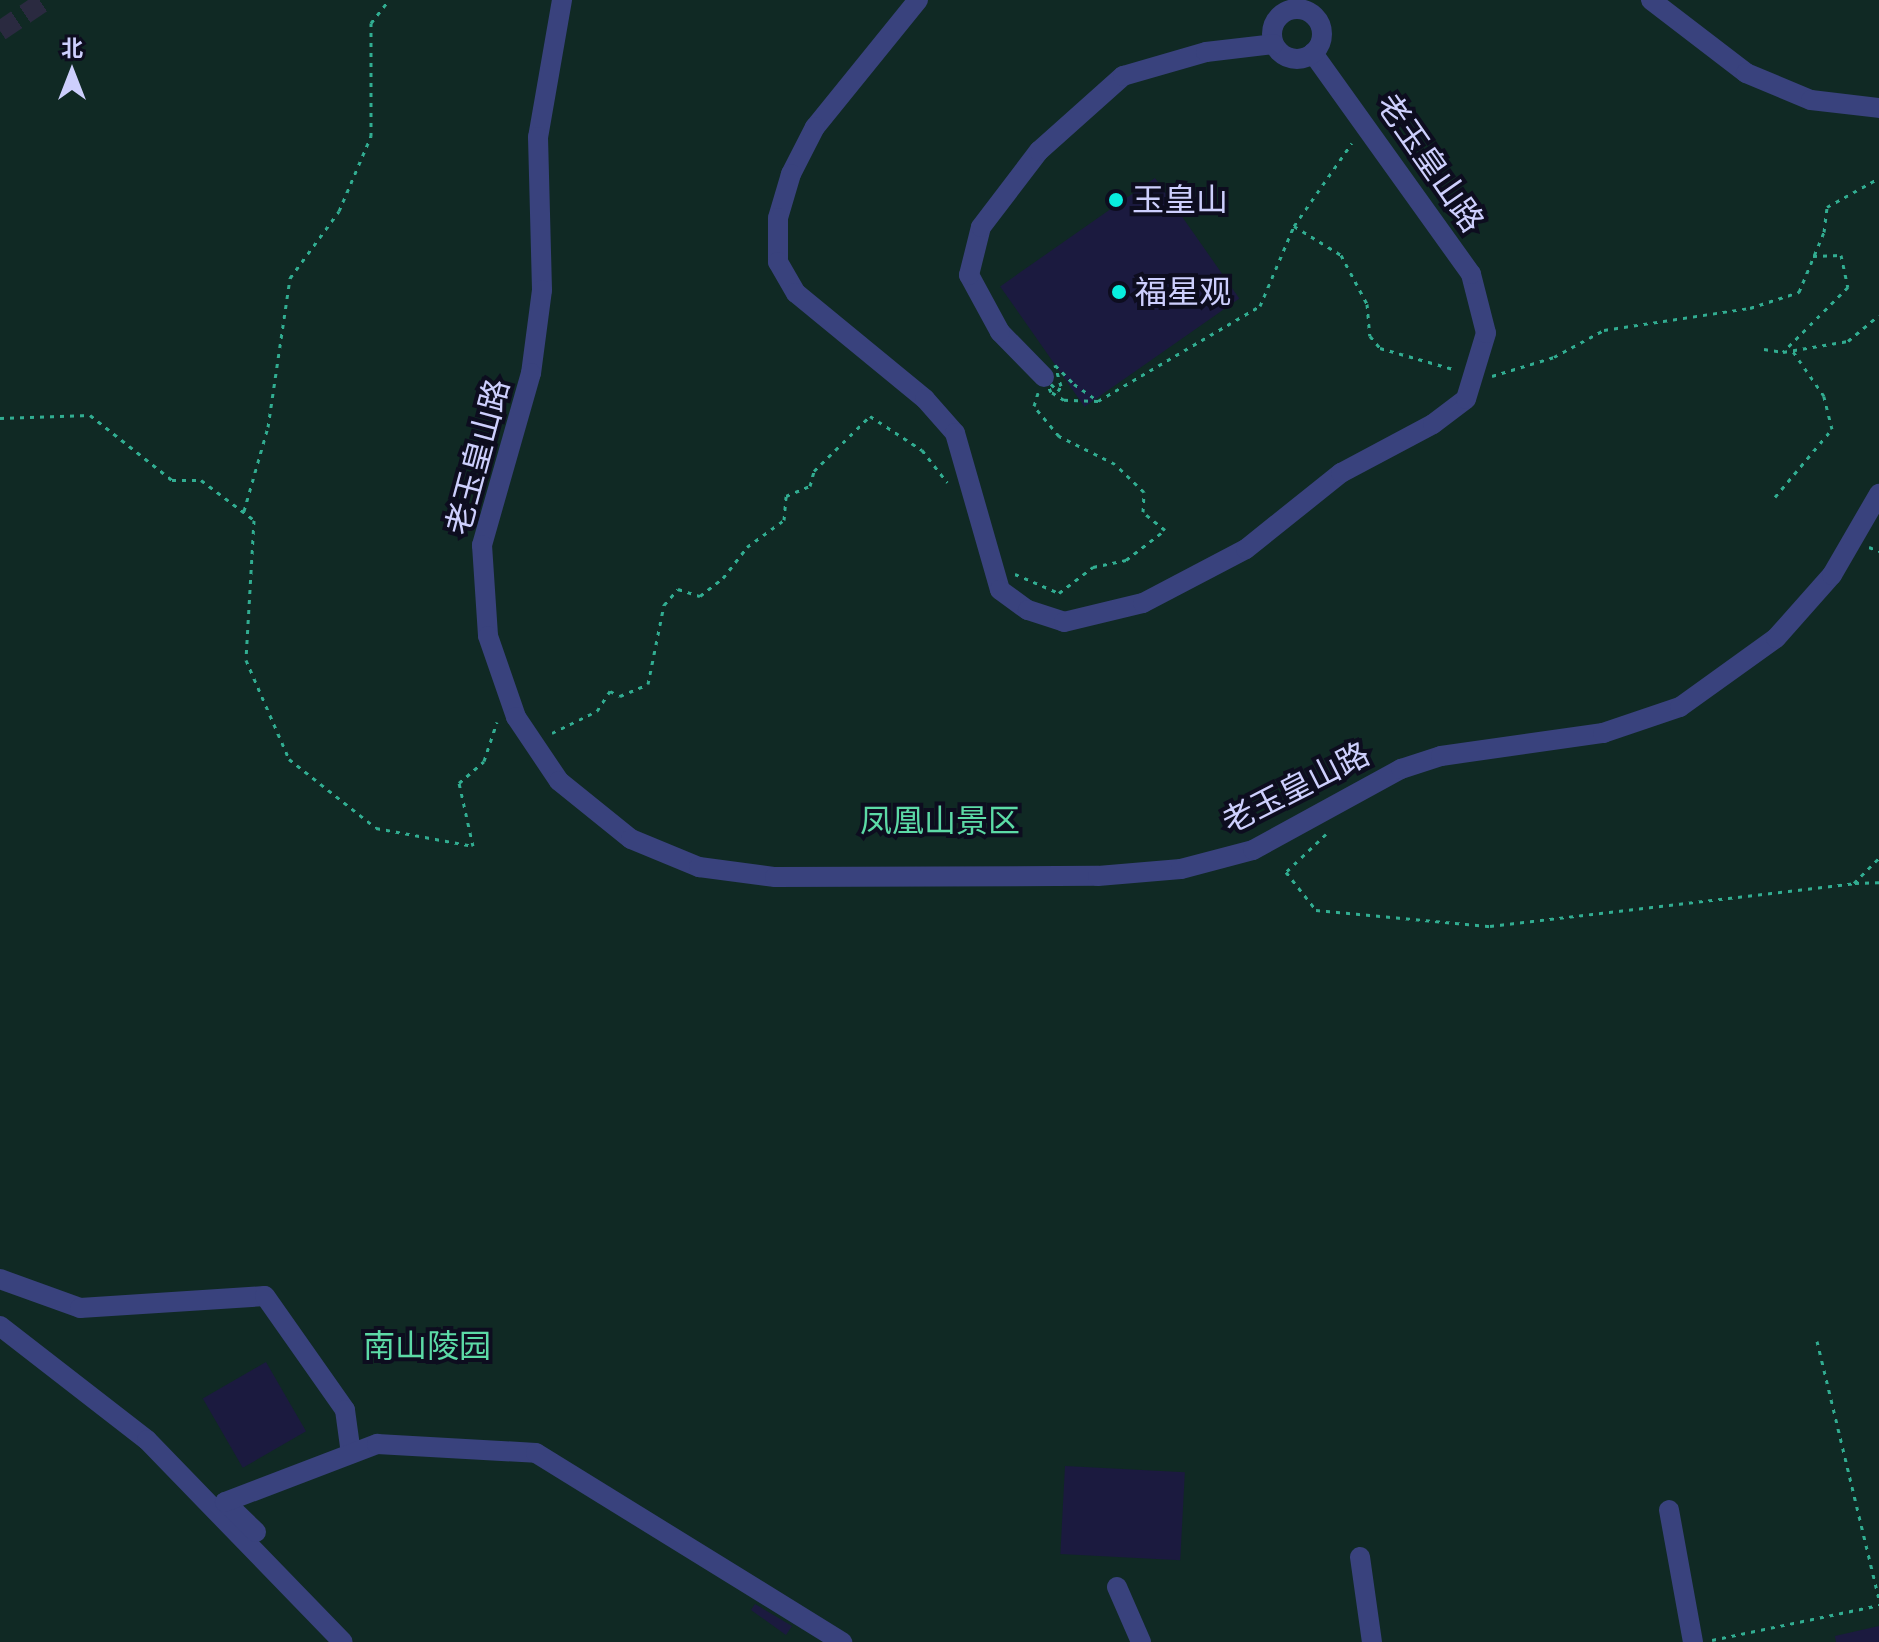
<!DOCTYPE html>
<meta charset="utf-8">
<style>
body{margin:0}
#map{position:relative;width:1879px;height:1642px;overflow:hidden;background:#0d0d1f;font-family:Jost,"Noto Sans SC",sans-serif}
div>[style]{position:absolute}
.green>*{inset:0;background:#102924;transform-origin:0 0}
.building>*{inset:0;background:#1b1a3f;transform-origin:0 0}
.minor-tunnel>*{height:20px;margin-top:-10px;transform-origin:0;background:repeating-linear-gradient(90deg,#2a2a40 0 20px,transparent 0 30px)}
.path>*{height:3px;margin-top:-1.5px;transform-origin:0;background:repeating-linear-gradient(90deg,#31ad91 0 4px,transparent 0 10px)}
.minor>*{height:20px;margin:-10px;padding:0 10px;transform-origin:10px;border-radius:10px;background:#39427d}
.minor>.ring{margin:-10px;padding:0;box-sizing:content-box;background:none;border:20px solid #39427d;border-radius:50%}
.dots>*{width:22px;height:22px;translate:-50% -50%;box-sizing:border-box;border:4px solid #0d0d1f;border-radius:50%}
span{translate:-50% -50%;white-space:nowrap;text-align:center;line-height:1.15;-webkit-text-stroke:8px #0d0d1f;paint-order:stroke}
.street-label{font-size:32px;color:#cdcffd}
.poi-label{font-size:32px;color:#cdcffd}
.left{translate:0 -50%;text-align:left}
.park-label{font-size:32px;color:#5cdaa6}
.north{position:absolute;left:32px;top:32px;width:80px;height:80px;-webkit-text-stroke:6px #0d0d1f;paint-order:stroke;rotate:0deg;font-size:22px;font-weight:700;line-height:32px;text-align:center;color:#cdcffd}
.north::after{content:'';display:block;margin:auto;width:28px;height:36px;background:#cdcffd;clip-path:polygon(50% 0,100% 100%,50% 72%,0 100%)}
</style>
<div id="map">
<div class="green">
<div style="left:0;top:0;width:1879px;height:1642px"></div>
</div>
<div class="building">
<div style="left:1155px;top:178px;width:147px;height:189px;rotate:55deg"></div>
<div style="left:266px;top:1362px;width:80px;height:73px;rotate:60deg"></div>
<div style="left:1065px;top:1466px;width:120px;height:88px;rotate:3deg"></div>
<div style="clip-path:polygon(755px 1604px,792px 1626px,786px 1635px,751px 1610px)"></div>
<div style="clip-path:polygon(1879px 1626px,1879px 1642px,1836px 1642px,1835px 1636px)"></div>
</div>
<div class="minor-tunnel">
<div style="left:0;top:31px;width:55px;rotate:-34deg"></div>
</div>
<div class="path">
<div style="left:1294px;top:226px;width:55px;rotate:31.7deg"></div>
<div style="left:1341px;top:255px;width:55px;rotate:62deg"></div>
<div style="left:1367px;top:304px;width:32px;rotate:85deg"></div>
<div style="left:1370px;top:336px;width:16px;rotate:50deg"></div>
<div style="left:1380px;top:348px;width:76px;rotate:16deg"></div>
<div style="left:1813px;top:256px;width:28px;rotate:-2deg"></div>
<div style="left:1841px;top:255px;width:33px;rotate:78deg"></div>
<div style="left:1848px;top:287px;width:92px;rotate:135deg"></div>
<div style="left:1783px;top:352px;width:66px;rotate:-9.6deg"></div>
<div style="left:1848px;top:341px;width:40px;rotate:-40deg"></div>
<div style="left:1764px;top:349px;width:19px;rotate:9deg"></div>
<div style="left:1055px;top:365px;width:27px;rotate:45deg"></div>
<div style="left:1074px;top:384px;width:29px;rotate:35deg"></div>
<div style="left:1098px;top:401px;width:34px;rotate:-178deg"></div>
<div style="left:1064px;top:400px;width:15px;rotate:-148deg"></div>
<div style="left:1051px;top:392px;width:17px;rotate:-115deg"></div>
<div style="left:1044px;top:377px;width:20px;rotate:45deg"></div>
<div style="left:1058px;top:391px;width:6px;rotate:-59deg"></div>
<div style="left:1061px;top:386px;width:22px;rotate:-106deg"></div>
<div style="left:1492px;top:376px;width:65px;rotate:-17deg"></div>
<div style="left:1554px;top:357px;width:57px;rotate:-28.4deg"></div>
<div style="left:1604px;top:330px;width:148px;rotate:-8.6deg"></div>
<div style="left:1750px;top:308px;width:52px;rotate:-18.1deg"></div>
<div style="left:1799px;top:292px;width:65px;rotate:-67.4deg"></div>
<div style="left:1824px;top:232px;width:25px;rotate:-83deg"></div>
<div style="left:1827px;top:207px;width:60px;rotate:-29.1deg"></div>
<div style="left:1098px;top:401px;width:188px;rotate:-30.4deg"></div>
<div style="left:1260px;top:306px;width:87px;rotate:-67deg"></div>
<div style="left:1294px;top:226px;width:101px;rotate:-55.1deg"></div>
<div style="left:0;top:418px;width:90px;rotate:-1.9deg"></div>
<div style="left:90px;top:415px;width:105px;rotate:38.4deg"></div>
<div style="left:172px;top:480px;width:29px"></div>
<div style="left:201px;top:480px;width:66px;rotate:37deg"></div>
<div style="left:254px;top:520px;width:140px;rotate:93.3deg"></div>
<div style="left:246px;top:660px;width:108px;rotate:66.5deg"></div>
<div style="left:289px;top:759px;width:111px;rotate:38.4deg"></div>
<div style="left:376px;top:828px;width:99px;rotate:10.5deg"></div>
<div style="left:473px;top:846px;width:65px;rotate:-102.5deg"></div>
<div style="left:459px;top:783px;width:33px;rotate:-41deg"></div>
<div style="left:484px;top:761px;width:41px;rotate:-71.6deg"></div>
<div style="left:1775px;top:497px;width:89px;rotate:-50deg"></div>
<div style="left:1832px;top:429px;width:34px;rotate:-104deg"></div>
<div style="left:1824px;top:396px;width:56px;rotate:-124.8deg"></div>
<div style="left:244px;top:511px;width:87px;rotate:-74.1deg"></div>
<div style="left:268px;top:427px;width:151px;rotate:-81.6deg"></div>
<div style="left:290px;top:278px;width:83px;rotate:-53.8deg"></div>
<div style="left:339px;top:211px;width:82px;rotate:-66.9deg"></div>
<div style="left:371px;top:136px;width:113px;rotate:-90deg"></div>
<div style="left:371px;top:23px;width:29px;rotate:-52deg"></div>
<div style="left:1869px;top:547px;width:11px;rotate:22deg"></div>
<div style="left:1015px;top:574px;width:48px;rotate:23.4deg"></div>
<div style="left:1059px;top:593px;width:43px;rotate:-37.4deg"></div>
<div style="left:1093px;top:567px;width:34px;rotate:-12deg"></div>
<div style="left:1126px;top:560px;width:49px;rotate:-37.6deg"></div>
<div style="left:1165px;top:530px;width:28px;rotate:-141deg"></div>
<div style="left:1143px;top:512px;width:20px;rotate:-87deg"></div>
<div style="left:1144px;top:492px;width:40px;rotate:-136deg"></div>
<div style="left:1115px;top:464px;width:63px;rotate:-153.4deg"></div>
<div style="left:1059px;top:436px;width:39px;rotate:-130deg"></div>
<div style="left:1034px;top:406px;width:14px;rotate:-73deg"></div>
<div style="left:552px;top:733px;width:50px;rotate:-26.1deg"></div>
<div style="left:597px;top:711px;width:24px;rotate:-57deg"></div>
<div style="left:610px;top:691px;width:11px;rotate:27deg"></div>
<div style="left:620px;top:696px;width:30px;rotate:-23deg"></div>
<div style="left:648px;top:684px;width:81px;rotate:-78.6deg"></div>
<div style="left:664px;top:605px;width:21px;rotate:-49deg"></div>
<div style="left:678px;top:589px;width:23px;rotate:18deg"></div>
<div style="left:700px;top:596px;width:29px;rotate:-38deg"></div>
<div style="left:723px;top:578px;width:39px;rotate:-52deg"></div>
<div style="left:747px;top:547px;width:46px;rotate:-36.1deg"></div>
<div style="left:784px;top:520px;width:24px;rotate:-85deg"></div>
<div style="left:786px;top:496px;width:26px;rotate:-23deg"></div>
<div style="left:810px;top:486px;width:16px;rotate:-75deg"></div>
<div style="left:814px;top:471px;width:78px;rotate:-44.5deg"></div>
<div style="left:870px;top:416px;width:62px;rotate:33.2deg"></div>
<div style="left:922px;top:450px;width:41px;rotate:52deg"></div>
<div style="left:1326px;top:834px;width:55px;rotate:136.5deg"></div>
<div style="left:1286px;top:872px;width:48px;rotate:51.7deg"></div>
<div style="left:1316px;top:910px;width:175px;rotate:5.3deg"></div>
<div style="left:1490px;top:926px;width:367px;rotate:-6.7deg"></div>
<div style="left:1854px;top:883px;width:35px;rotate:-45deg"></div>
<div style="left:1855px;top:883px;width:24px;rotate:-2deg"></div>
<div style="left:1817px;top:1341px;width:265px;rotate:76.5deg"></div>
<div style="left:1712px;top:1640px;width:171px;rotate:-11.8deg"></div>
</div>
<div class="minor">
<div style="left:562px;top:0;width:139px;rotate:99.9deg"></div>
<div style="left:538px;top:137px;width:153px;rotate:88.5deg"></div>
<div style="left:542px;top:290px;width:84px;rotate:97.5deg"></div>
<div style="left:531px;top:373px;width:179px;rotate:105.9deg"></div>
<div style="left:482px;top:545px;width:91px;rotate:86.2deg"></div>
<div style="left:488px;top:636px;width:86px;rotate:70.9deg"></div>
<div style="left:516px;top:717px;width:77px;rotate:56.1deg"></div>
<div style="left:559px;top:781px;width:92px;rotate:38.9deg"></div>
<div style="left:631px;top:839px;width:74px;rotate:22.4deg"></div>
<div style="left:699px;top:867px;width:77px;rotate:7.5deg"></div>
<div style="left:775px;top:877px;width:323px;rotate:-0.2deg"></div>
<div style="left:1098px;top:876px;width:83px;rotate:-4.8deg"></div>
<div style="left:1181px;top:869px;width:74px;rotate:-14.8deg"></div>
<div style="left:1253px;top:850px;width:169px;rotate:-28.7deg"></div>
<div style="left:1401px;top:769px;width:42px;rotate:-18deg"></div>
<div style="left:1441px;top:756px;width:164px;rotate:-8.1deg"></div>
<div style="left:1603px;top:733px;width:81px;rotate:-18.7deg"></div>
<div style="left:1680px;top:707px;width:118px;rotate:-35.7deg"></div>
<div style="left:1776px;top:638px;width:84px;rotate:-48.4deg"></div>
<div style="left:1832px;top:575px;width:94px;rotate:-59.9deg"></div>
<div style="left:918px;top:0;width:164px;rotate:129deg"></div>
<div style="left:815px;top:127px;width:53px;rotate:117.1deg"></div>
<div style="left:791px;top:174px;width:46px;rotate:106.5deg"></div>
<div style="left:778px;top:218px;width:44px;rotate:90deg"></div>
<div style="left:778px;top:262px;width:36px;rotate:60deg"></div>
<div style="left:796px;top:293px;width:167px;rotate:39.4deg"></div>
<div style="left:925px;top:399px;width:45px;rotate:48.6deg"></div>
<div style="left:955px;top:433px;width:163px;rotate:74deg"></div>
<div style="left:1000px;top:590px;width:34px;rotate:36deg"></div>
<div style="left:1028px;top:610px;width:38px;rotate:18deg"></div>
<div style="left:1064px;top:622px;width:81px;rotate:-13.5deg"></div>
<div style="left:1143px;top:603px;width:116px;rotate:-27.7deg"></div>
<div style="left:1246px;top:549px;width:122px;rotate:-38.7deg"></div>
<div style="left:1341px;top:473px;width:104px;rotate:-28deg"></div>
<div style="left:1433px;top:424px;width:41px;rotate:-37.1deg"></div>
<div style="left:1466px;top:399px;width:69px;rotate:-73.1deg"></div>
<div style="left:1486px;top:333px;width:61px;rotate:-104.3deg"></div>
<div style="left:1471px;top:274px;width:272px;rotate:-125.6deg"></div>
<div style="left:1651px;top:0;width:120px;rotate:37.5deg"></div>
<div style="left:1746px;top:73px;width:70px;rotate:22.6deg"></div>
<div style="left:1811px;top:100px;width:68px;rotate:6.7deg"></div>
<div class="ring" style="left:1272px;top:9px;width:30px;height:30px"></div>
<div style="left:1044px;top:377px;width:63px;rotate:-134.4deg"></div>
<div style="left:1000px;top:332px;width:65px;rotate:-118.5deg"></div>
<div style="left:969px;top:275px;width:49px;rotate:-76deg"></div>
<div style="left:981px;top:227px;width:96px;rotate:-52.7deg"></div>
<div style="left:1039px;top:151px;width:113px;rotate:-41.8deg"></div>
<div style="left:1123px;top:76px;width:86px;rotate:-16.1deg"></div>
<div style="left:1206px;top:52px;width:68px;rotate:-6.7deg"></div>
<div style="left:0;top:1279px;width:85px;rotate:19.9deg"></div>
<div style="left:80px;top:1308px;width:185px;rotate:-3.7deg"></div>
<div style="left:265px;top:1296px;width:139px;rotate:54.9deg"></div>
<div style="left:345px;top:1410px;width:44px;rotate:82.2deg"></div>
<div style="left:0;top:1326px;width:186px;rotate:37.8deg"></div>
<div style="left:147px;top:1440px;width:281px;rotate:45.9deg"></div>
<div style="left:1669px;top:1510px;width:134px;rotate:79.7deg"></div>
<div style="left:256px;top:1532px;width:43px;rotate:-135.9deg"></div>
<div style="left:225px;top:1502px;width:163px;rotate:-20.9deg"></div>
<div style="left:377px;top:1444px;width:159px;rotate:3.2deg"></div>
<div style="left:536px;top:1453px;width:360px;rotate:31.7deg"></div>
<div style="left:1360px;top:1557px;width:86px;rotate:82deg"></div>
<div style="left:1117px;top:1587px;width:60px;rotate:66.4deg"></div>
</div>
<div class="dots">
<div style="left:1116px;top:200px;background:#08eedf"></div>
<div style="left:1119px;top:292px;background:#08eedf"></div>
</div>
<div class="street-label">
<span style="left:1430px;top:163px;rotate:55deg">老玉皇山路</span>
<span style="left:478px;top:457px;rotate:-75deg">老玉皇山路</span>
<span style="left:1296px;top:788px;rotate:-27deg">老玉皇山路</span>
</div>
<div class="poi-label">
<span class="left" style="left:1132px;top:200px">玉皇山</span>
<span class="left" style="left:1135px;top:292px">福星观</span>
</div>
<div class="park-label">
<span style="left:940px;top:821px">凤凰山景区</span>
<span style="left:427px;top:1346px">南山陵园</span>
</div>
<div class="north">北</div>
</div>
